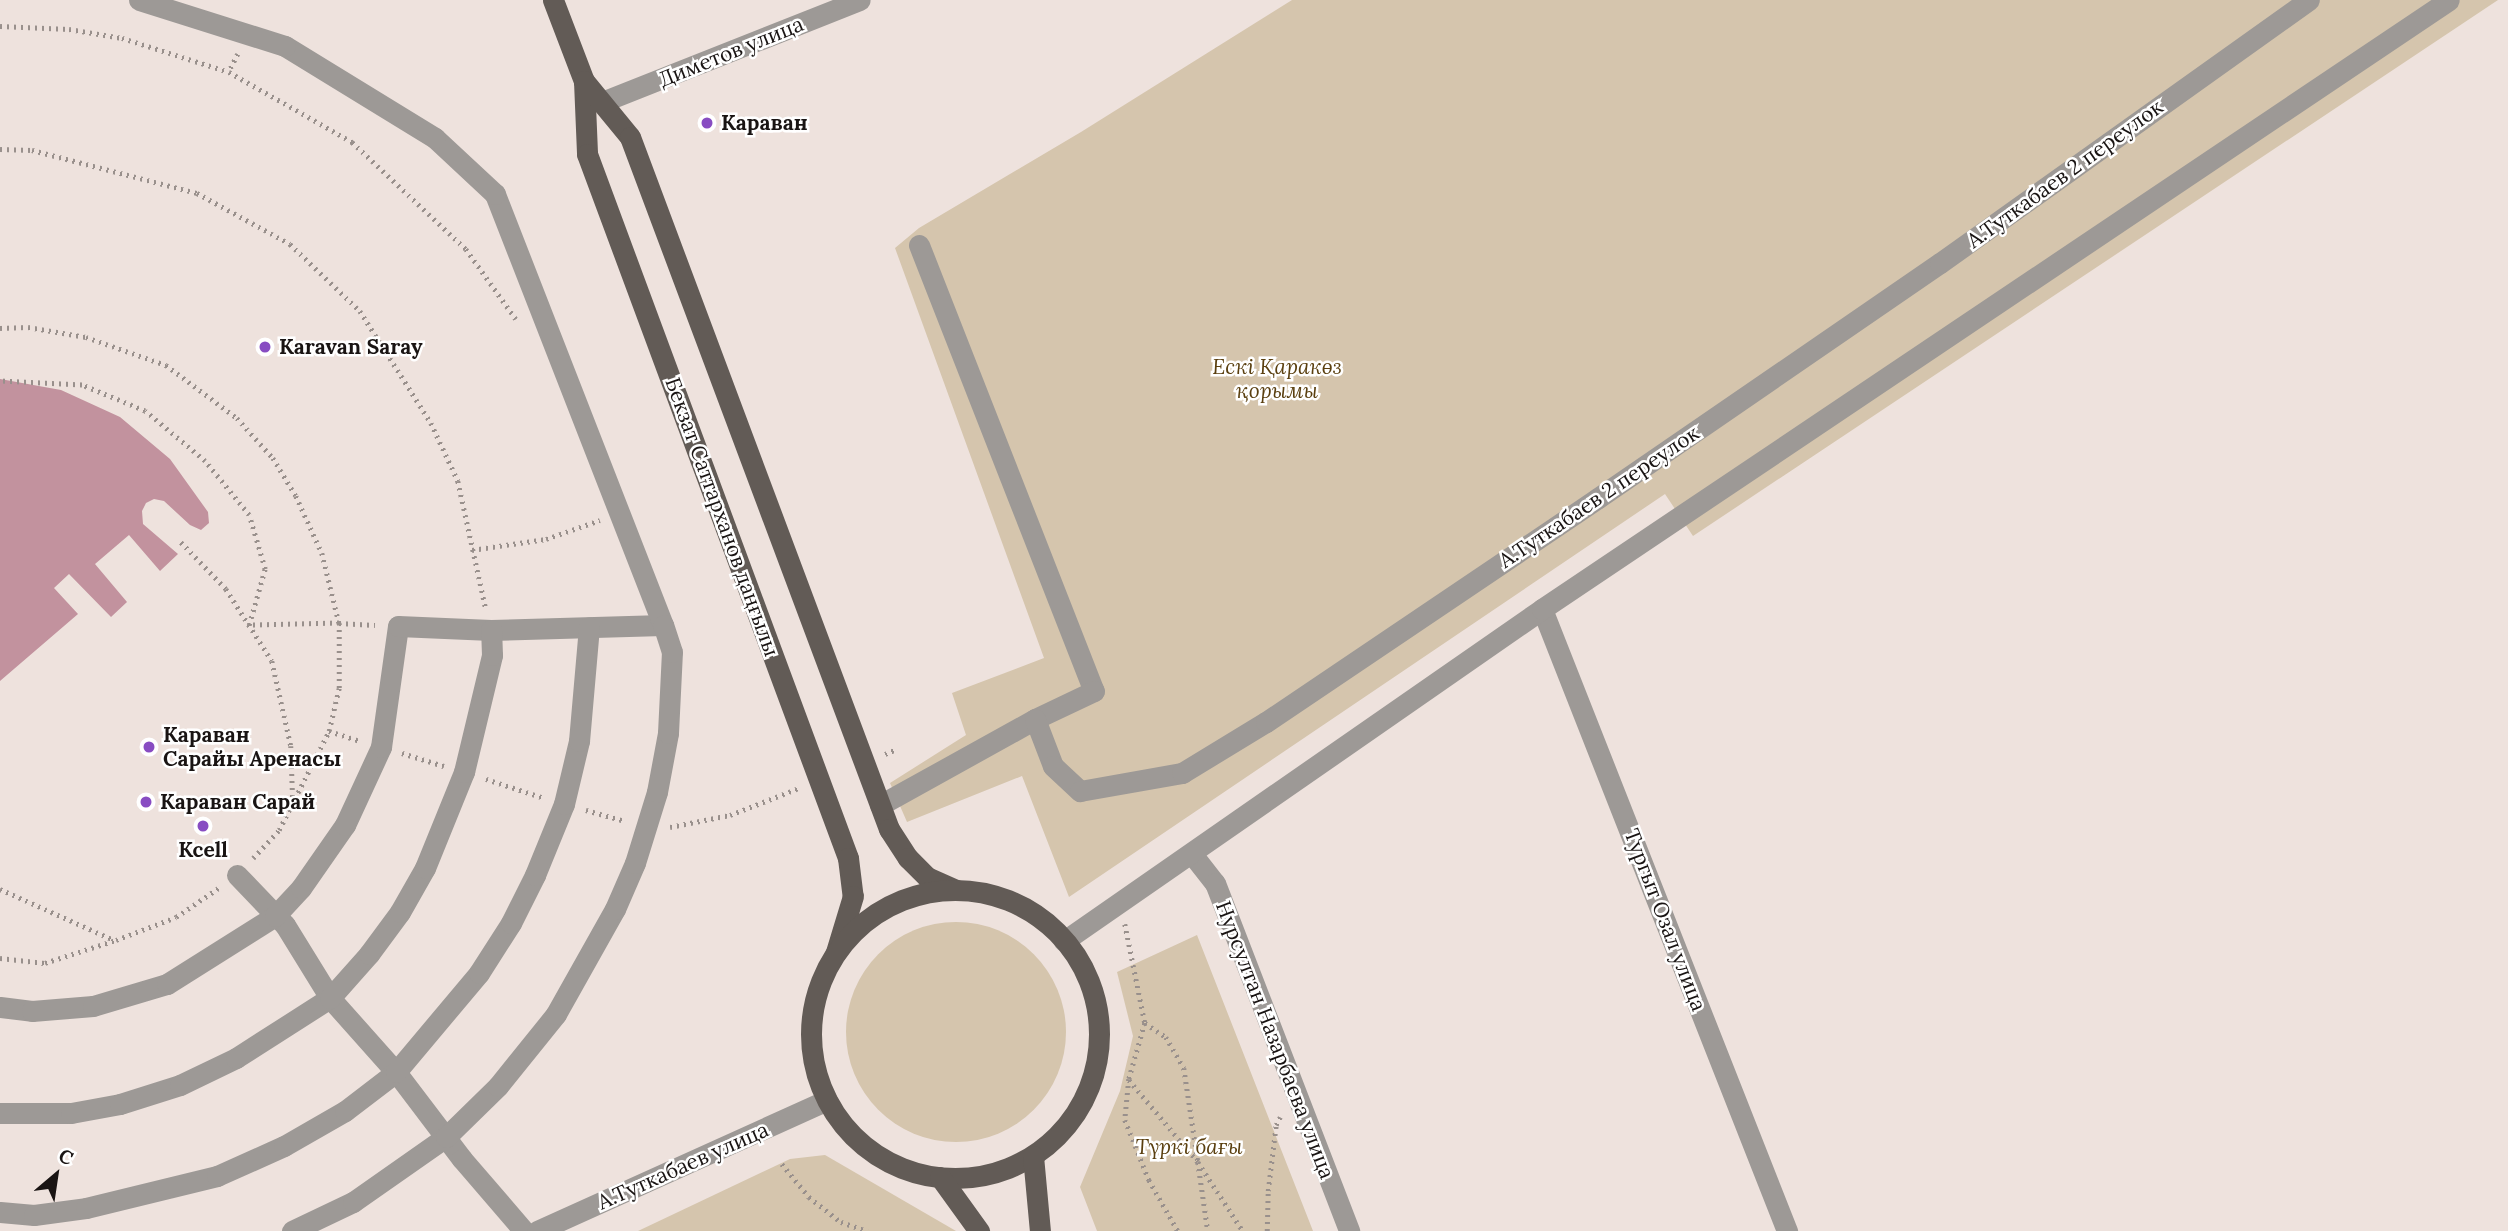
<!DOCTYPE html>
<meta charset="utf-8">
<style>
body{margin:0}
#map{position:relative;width:2508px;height:1231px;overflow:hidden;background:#eee2dd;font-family:Lora,serif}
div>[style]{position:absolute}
.green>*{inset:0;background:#d5c5ad}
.round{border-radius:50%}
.water>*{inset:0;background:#c2929e}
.path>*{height:4.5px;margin-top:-2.25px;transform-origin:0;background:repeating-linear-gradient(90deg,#99908c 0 2px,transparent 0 7px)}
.minor>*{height:21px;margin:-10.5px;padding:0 10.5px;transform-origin:10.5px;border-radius:10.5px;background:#9d9996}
.major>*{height:21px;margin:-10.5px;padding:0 10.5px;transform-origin:10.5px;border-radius:10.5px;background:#625b56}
.major>.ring{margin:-10.5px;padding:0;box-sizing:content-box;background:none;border:21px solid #625b56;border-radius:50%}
.dots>*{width:19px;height:19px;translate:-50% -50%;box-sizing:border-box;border:4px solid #fff;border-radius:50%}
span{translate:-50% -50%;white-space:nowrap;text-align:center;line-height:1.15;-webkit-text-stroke:5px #fff;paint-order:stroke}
.street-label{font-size:21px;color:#191413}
.poi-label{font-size:21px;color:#191413;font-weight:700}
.left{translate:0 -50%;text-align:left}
.park-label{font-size:21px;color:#5a3f0f;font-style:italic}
.north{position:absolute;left:21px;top:1140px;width:70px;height:70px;-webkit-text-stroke:5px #fff;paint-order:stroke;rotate:29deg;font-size:19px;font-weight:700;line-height:28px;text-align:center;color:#191413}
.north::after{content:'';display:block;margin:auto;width:24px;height:32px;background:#191413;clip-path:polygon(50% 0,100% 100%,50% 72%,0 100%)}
</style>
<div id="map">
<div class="green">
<div style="clip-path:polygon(1292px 0,2498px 0,1693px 536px,1665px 494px,1069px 897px,1022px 776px,907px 822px,890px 783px,966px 735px,952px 693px,1044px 658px,895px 248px,919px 228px,1081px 132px)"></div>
<div class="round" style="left:846px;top:922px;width:220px;height:220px"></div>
<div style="clip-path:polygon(1197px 935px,1313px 1231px,1097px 1231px,1080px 1187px,1120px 1091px,1133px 1036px,1117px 972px)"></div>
<div style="clip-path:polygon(825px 1155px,956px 1231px,638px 1231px,790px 1159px)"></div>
</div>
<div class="water">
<div style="clip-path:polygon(0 379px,61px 390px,120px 417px,170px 459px,208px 512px,209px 523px,201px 530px,190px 525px,164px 501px,154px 499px,146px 503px,142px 511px,143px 524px,178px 554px,160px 571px,129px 535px,95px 564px,127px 602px,111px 617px,69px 574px,54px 588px,78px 614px,0 681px)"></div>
</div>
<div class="path">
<div style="left:0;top:26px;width:69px;rotate:2.5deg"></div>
<div style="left:69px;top:29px;width:54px;rotate:9.6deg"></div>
<div style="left:122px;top:38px;width:112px;rotate:17.6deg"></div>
<div style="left:238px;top:54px;width:20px;rotate:117deg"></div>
<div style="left:229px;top:72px;width:142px;rotate:29.6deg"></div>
<div style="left:352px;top:142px;width:156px;rotate:43.2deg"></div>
<div style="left:466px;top:249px;width:86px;rotate:54.5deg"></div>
<div style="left:0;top:149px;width:32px;rotate:2deg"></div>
<div style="left:32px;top:150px;width:171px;rotate:14.6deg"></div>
<div style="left:197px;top:193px;width:106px;rotate:28.7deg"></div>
<div style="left:290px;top:244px;width:97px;rotate:43.7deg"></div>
<div style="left:360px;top:311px;width:133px;rotate:57.6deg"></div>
<div style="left:431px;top:423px;width:64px;rotate:65deg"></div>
<div style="left:458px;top:481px;width:131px;rotate:77.7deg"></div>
<div style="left:0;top:328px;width:28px;rotate:-2deg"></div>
<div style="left:28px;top:327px;width:59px;rotate:9.8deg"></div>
<div style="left:86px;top:337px;width:85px;rotate:19.3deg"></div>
<div style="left:166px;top:365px;width:89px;rotate:36.7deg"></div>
<div style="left:237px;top:418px;width:54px;rotate:48deg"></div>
<div style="left:273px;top:458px;width:44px;rotate:58.8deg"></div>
<div style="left:296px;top:496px;width:63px;rotate:65.5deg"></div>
<div style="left:322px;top:553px;width:72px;rotate:76.3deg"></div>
<div style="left:339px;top:623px;width:90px;rotate:178.7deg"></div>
<div style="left:249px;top:625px;width:58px;rotate:-74.1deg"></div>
<div style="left:265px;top:569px;width:56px;rotate:-106.5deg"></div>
<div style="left:249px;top:515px;width:70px;rotate:-129.2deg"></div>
<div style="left:205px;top:461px;width:78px;rotate:-140.2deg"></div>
<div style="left:145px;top:411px;width:68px;rotate:-157.6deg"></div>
<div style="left:82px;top:385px;width:82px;rotate:-177.2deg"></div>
<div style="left:181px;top:542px;width:65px;rotate:46.2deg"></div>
<div style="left:226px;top:589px;width:85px;rotate:57.4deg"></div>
<div style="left:272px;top:661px;width:87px;rotate:77.4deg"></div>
<div style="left:291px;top:746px;width:58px;rotate:88deg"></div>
<div style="left:472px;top:550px;width:75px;rotate:-8.5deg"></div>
<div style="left:546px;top:539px;width:57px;rotate:-19.4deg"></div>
<div style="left:329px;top:731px;width:33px;rotate:18deg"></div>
<div style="left:402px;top:753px;width:44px;rotate:17.2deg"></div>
<div style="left:885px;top:754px;width:13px;rotate:-23deg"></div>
<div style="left:486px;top:779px;width:61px;rotate:18.1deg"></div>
<div style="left:586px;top:810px;width:41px;rotate:15.8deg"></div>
<div style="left:670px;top:827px;width:61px;rotate:-11.3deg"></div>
<div style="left:730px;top:815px;width:74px;rotate:-21.4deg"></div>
<div style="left:253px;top:858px;width:38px;rotate:-47deg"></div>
<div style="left:279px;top:830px;width:111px;rotate:-63.2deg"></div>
<div style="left:329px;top:731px;width:44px;rotate:-76.9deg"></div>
<div style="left:339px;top:688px;width:65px;rotate:-90deg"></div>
<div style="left:339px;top:623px;width:36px;rotate:3deg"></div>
<div style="left:0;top:889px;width:125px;rotate:24.1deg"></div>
<div style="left:1125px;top:924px;width:101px;rotate:78.6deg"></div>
<div style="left:1145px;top:1023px;width:58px;rotate:105.9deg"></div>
<div style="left:1129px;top:1079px;width:41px;rotate:95.6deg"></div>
<div style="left:1125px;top:1120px;width:65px;rotate:68.2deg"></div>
<div style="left:1149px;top:1180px;width:59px;rotate:60.4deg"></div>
<div style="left:0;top:958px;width:45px;rotate:6.3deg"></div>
<div style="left:45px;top:963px;width:75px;rotate:-17.9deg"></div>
<div style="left:116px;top:940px;width:64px;rotate:-21deg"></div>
<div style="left:176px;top:917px;width:53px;rotate:-34.3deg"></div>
<div style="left:1145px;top:1023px;width:25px;rotate:34deg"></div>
<div style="left:1166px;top:1037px;width:36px;rotate:60deg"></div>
<div style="left:1184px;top:1068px;width:95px;rotate:81.5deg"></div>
<div style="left:1198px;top:1162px;width:82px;rotate:56.9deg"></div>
<div style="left:1129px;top:1080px;width:107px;rotate:49.9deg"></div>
<div style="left:1198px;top:1162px;width:70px;rotate:81.8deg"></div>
<div style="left:782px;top:1164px;width:43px;rotate:50.7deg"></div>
<div style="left:809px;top:1197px;width:41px;rotate:38deg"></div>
<div style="left:841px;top:1222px;width:28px;rotate:19deg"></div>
<div style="left:1267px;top:1231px;width:40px;rotate:-88.6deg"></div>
<div style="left:1268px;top:1191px;width:66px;rotate:-83.1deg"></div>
<div style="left:1276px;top:1125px;width:9px;rotate:-63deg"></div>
</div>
<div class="minor">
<div style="left:602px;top:102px;width:277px;rotate:-21.6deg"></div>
<div style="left:919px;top:245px;width:479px;rotate:68.6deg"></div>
<div style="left:1094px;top:691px;width:65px;rotate:154.6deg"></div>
<div style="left:1542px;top:609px;width:669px;rotate:68.5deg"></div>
<div style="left:880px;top:805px;width:177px;rotate:-29deg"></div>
<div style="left:1035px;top:719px;width:50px;rotate:69deg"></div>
<div style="left:1053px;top:766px;width:37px;rotate:43deg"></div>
<div style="left:1080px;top:791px;width:104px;rotate:-10deg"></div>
<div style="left:1182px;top:773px;width:98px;rotate:-31.3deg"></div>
<div style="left:1266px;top:722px;width:400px;rotate:-34deg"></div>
<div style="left:1598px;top:498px;width:415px;rotate:-34.5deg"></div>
<div style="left:1940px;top:263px;width:453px;rotate:-35.5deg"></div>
<div style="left:1192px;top:854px;width:37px;rotate:52deg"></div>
<div style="left:1215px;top:883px;width:373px;rotate:68.9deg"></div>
<div style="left:237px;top:875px;width:69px;rotate:46.2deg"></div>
<div style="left:285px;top:925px;width:86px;rotate:58.3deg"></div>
<div style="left:330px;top:998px;width:99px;rotate:48.3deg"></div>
<div style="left:396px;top:1072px;width:109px;rotate:52.8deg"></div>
<div style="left:462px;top:1159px;width:95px;rotate:49.3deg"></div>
<div style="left:1064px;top:941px;width:582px;rotate:-34.78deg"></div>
<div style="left:1542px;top:609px;width:1092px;rotate:-33.88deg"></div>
<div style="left:0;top:1007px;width:32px;rotate:7deg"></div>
<div style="left:32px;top:1011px;width:61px;rotate:-4.7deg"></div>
<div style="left:93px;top:1006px;width:77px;rotate:-16.6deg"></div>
<div style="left:167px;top:984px;width:128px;rotate:-32.2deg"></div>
<div style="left:275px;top:916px;width:38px;rotate:-47deg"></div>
<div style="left:301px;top:888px;width:77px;rotate:-55.1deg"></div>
<div style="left:345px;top:825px;width:86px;rotate:-65.2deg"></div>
<div style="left:381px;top:747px;width:122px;rotate:-82deg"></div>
<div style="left:398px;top:626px;width:93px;rotate:2.5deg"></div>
<div style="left:491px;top:630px;width:172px;rotate:-1.7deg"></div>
<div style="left:663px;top:625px;width:463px;rotate:-111.3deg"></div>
<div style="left:495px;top:194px;width:82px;rotate:-137deg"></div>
<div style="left:435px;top:138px;width:176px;rotate:-148.5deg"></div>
<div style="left:285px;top:46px;width:153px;rotate:-162.5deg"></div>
<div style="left:0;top:1113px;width:71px"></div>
<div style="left:71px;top:1113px;width:50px;rotate:-10.4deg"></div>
<div style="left:120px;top:1104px;width:63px;rotate:-17.6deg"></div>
<div style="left:180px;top:1085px;width:62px;rotate:-25.7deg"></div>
<div style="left:236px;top:1058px;width:112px;rotate:-32.6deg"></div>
<div style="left:330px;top:998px;width:59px;rotate:-48.4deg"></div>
<div style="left:369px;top:954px;width:52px;rotate:-53.6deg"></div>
<div style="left:400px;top:912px;width:51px;rotate:-60.4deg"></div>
<div style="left:425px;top:868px;width:104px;rotate:-67.9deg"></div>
<div style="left:464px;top:772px;width:120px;rotate:-76.5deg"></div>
<div style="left:492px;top:655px;width:25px;rotate:-92deg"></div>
<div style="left:0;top:1212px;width:34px;rotate:5deg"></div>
<div style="left:34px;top:1215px;width:52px;rotate:-7.7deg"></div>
<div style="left:86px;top:1208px;width:135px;rotate:-13.7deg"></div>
<div style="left:217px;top:1176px;width:73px;rotate:-24.1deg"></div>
<div style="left:284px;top:1146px;width:70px;rotate:-29.8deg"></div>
<div style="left:345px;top:1111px;width:64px;rotate:-37.4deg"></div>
<div style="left:396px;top:1072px;width:129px;rotate:-50deg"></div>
<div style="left:479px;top:973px;width:59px;rotate:-57.4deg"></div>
<div style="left:511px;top:923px;width:54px;rotate:-63.4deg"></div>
<div style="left:535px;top:875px;width:77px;rotate:-67.8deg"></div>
<div style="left:564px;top:804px;width:65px;rotate:-76.6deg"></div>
<div style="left:579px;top:741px;width:114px;rotate:-85deg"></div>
<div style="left:292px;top:1231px;width:68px;rotate:-25.4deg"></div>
<div style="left:353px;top:1202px;width:113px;rotate:-35deg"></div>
<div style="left:446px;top:1137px;width:73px;rotate:-44.4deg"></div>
<div style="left:498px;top:1086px;width:92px;rotate:-51.1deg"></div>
<div style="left:556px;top:1014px;width:120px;rotate:-60.7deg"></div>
<div style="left:615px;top:909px;width:50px;rotate:-66.5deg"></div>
<div style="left:635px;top:863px;width:74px;rotate:-72.8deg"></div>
<div style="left:657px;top:792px;width:60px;rotate:-79.4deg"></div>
<div style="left:668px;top:733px;width:81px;rotate:-87.2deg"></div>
<div style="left:672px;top:652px;width:28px;rotate:-108deg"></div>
<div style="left:537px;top:1231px;width:318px;rotate:-24.3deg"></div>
</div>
<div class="major">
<div style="left:553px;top:0;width:87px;rotate:69.1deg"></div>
<div style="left:584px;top:81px;width:73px;rotate:87.6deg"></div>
<div style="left:587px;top:154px;width:751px;rotate:69.66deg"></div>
<div style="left:848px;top:858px;width:38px;rotate:83deg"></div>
<div style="left:853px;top:896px;width:59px;rotate:106.9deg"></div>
<div style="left:584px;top:81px;width:72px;rotate:50.6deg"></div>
<div style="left:630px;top:137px;width:739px;rotate:69.48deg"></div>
<div style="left:889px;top:829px;width:35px;rotate:57deg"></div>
<div style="left:908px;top:858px;width:27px;rotate:45deg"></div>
<div style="left:927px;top:877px;width:32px;rotate:24deg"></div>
<div class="ring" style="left:811px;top:890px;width:267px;height:267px"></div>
<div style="left:1033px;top:1156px;width:75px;rotate:84.7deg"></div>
<div style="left:940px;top:1177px;width:67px;rotate:54.2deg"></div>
</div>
<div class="dots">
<div style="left:707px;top:123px;background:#884cc2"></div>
<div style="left:265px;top:347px;background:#884cc2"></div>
<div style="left:149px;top:747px;background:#884cc2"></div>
<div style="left:146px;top:802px;background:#884cc2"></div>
<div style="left:203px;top:826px;background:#884cc2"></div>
</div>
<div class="street-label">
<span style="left:731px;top:52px;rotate:-22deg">Диметов улица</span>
<span style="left:2065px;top:174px;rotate:-36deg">А.Туткабаев 2 переулок</span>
<span style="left:1599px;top:497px;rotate:-34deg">А.Туткабаев 2 переулок</span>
<span style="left:722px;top:517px;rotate:70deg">Бекзат Саттарханов даңғылы</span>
<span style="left:1665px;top:920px;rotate:69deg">Тургыт Озал улица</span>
<span style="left:1275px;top:1040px;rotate:69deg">Нурсултан Назарбаева улица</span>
<span style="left:683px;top:1166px;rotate:-24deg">А.Туткабаев улица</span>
</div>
<div class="poi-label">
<span class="left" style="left:721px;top:123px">Караван</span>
<span class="left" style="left:279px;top:347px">Karavan Saray</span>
<span class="left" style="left:163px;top:747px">Караван<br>Сарайы Аренасы</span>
<span class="left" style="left:160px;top:802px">Караван Сарай</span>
<span style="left:203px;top:850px">Kcell</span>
</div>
<div class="park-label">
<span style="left:1277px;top:379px">Ескі Қаракөз<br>қорымы</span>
<span style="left:1189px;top:1147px">Түркі бағы</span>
</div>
<div class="north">С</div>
</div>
